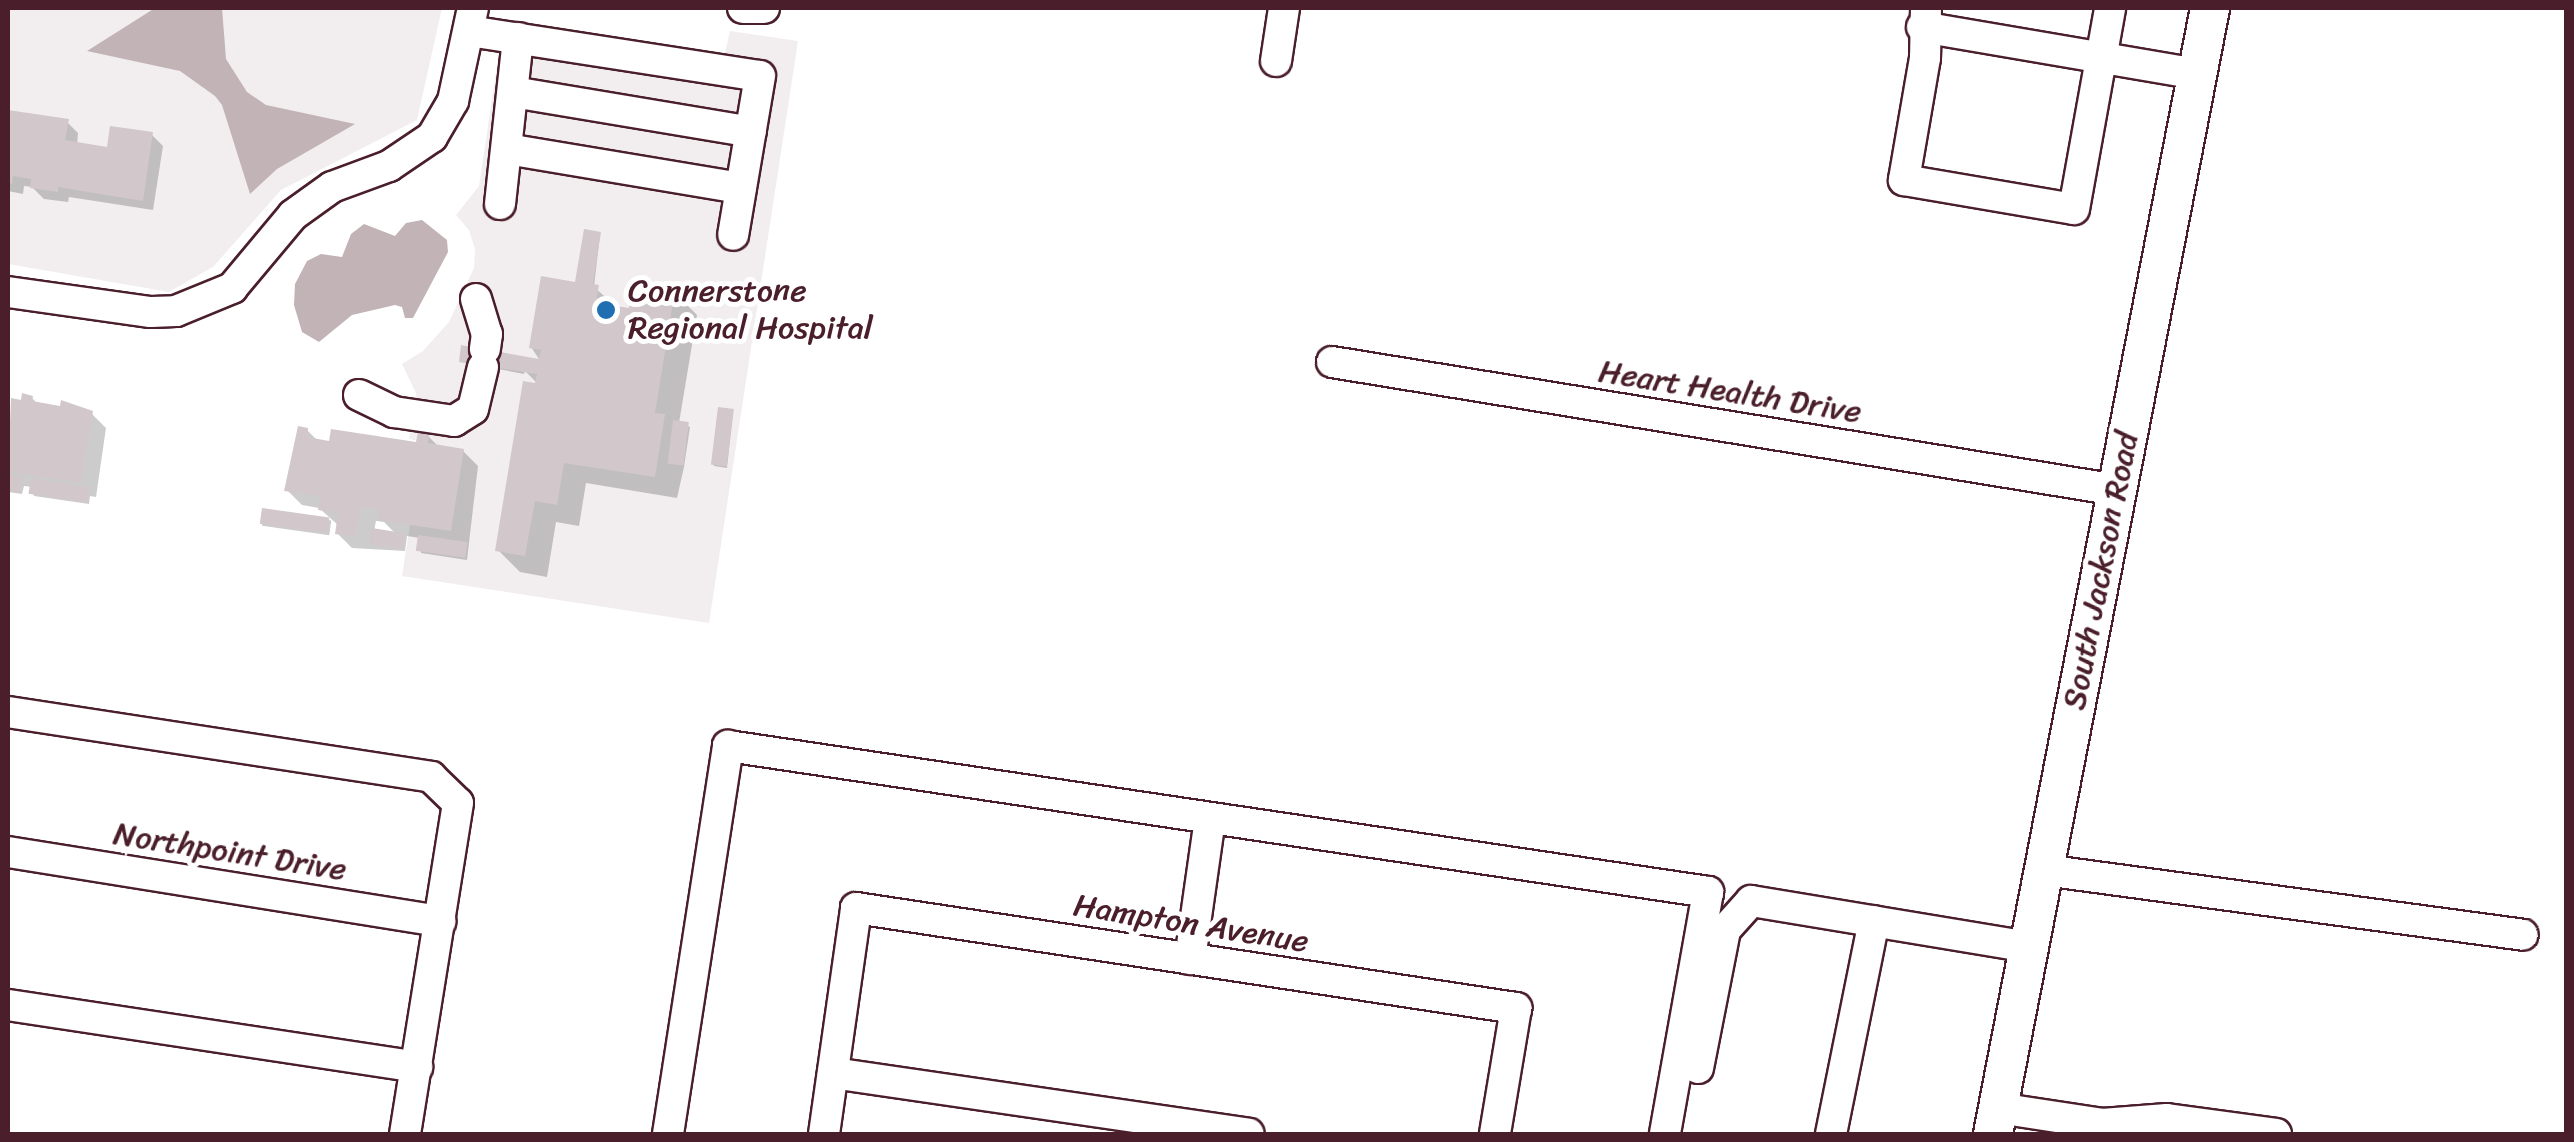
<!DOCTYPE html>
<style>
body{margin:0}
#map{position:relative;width:2574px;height:1142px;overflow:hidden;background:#fff;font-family:Sriracha,sans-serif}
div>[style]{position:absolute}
.built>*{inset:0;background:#f2eeef}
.water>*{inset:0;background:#c1b3b6}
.shadow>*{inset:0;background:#0003;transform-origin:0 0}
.building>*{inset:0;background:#d2c7cb;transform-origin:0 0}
.roads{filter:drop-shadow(2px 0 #4a1f2b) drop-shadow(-2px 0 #4a1f2b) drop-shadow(0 2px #4a1f2b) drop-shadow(0 -2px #4a1f2b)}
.minor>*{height:30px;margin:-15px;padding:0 15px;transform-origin:15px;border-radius:15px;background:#fff}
.major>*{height:38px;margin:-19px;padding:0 19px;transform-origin:19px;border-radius:19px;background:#fff}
.dots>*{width:28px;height:28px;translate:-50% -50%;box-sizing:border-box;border:5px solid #fff;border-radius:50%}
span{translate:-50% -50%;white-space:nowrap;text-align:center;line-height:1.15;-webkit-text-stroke:10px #fff;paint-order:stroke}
.poi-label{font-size:32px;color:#4a1f2b}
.left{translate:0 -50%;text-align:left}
.street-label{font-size:32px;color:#4a1f2b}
.frame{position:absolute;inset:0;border:10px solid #4a1f2b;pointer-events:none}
</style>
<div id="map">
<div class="built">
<div style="clip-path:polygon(8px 8px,442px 8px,417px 120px,281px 190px,213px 267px,169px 292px,8px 264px)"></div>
<div style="clip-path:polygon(504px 19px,725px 53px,730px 31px,798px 41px,709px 623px,402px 576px,423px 442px,409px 439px,416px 393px,402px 364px,423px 351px,449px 322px,474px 268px,475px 249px,469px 230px,456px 215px,479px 186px)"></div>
</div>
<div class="water">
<div style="clip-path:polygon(155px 8px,222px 8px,226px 59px,247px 92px,266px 105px,355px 124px,277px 169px,250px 194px,222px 105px,215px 96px,180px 71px,87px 51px)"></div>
<div style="clip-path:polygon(422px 220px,447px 240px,448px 252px,413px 318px,405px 318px,402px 307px,395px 305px,352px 315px,319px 342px,302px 332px,294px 305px,295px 284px,307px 261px,321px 254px,342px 257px,351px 234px,364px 224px,395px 236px,406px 223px)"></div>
</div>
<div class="shadow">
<div style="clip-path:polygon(8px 112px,67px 122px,78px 133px,77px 145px,109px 150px,152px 135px,163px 146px,153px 210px,69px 197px,68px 202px,44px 199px,32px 187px,24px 186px,23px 194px,8px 191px)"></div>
<div style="clip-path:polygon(600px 234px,594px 287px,619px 309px,631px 311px,674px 292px,697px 315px,679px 423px,690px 427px,684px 467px,677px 498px,586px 483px,579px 526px,556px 522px,547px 577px,520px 572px,498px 550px,541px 387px,525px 371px,524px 374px,461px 362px,541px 362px,531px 347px,577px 284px)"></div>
<div style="clip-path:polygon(32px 398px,39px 405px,91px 413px,106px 428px,96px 497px,90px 496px,89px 504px,34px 496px,32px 487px,24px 486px,22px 494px,8px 492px,13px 401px)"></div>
<div style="clip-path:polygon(733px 412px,727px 468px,714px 466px,712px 463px)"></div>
<div style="clip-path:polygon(evenodd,307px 430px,319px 442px,418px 444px,428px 436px,440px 448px,463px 451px,478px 466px,467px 560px,421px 553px,420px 538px,407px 536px,405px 551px,352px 548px,337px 533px,338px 525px,319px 508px,302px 505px,287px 490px,307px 430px,376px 521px,384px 522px,396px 534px,374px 531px,376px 521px)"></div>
<div style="left:264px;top:511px;width:68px;height:15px;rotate:8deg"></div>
</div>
<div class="building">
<div style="clip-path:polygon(8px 110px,69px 119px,65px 140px,107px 147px,110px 126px,153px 132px,143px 201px,58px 187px,58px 192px,30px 188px,31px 179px,13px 176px,12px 184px,8px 183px)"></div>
<div style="clip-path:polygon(584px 229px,601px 232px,593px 284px,599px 285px,596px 303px,629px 308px,632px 293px,651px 296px,652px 286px,675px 290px,655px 413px,665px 414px,655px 477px,564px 463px,557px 505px,535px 501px,525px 556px,495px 551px,523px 381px,535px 383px,537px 374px,459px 362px,461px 345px,539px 359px,541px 350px,529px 348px,541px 276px,575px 282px)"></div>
<div style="clip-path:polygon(22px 393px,33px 396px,32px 401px,60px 406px,61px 400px,93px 411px,81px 483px,8px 472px,11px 398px,21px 400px)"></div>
<div style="left:718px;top:407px;width:16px;height:58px;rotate:7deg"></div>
<div style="left:673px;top:420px;width:16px;height:44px;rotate:7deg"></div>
<div style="clip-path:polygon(298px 426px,308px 428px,307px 437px,329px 441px,331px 429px,416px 442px,418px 432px,429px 434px,428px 443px,464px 449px,451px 531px,378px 520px,380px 510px,361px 507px,356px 537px,335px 534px,338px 513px,318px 510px,320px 496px,284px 491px)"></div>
<div style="clip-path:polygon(8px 474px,23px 477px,20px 493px,8px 491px)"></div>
<div style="left:31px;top:478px;width:59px;height:16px;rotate:9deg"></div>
<div style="left:262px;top:508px;width:68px;height:16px;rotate:8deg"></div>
<div style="left:372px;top:528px;width:33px;height:16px;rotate:9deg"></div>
<div style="left:418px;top:535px;width:50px;height:16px;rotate:8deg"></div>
</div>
<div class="roads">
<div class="minor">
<div style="left:743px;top:8px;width:21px"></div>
<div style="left:1926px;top:8px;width:50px;rotate:91.1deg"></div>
<div style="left:1925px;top:58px;width:124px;rotate:99.8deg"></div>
<div style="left:1904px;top:180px;width:172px;rotate:9.7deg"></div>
<div style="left:2074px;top:209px;width:204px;rotate:-79.8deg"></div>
<div style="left:1922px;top:27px;width:279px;rotate:9.7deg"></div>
<div style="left:469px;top:31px;width:294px;rotate:8.8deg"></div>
<div style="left:760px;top:76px;width:161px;rotate:99.6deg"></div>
<div style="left:1276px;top:61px;width:54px;rotate:-81.4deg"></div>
<div style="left:513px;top:92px;width:241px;rotate:9.5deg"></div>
<div style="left:507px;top:149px;width:237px;rotate:9.5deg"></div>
<div style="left:500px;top:204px;width:167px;rotate:-83.8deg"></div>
<div style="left:8px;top:292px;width:144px;rotate:8deg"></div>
<div style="left:151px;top:312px;width:25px;rotate:-2deg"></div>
<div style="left:176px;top:311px;width:61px;rotate:-22.3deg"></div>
<div style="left:232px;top:288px;width:95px;rotate:-50.1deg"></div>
<div style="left:293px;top:215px;width:48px;rotate:-35.7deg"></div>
<div style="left:332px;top:187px;width:61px;rotate:-20.2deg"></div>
<div style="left:389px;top:166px;width:52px;rotate:-34deg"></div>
<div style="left:432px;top:137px;width:42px;rotate:-59.7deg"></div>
<div style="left:453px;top:101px;width:95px;rotate:-77.9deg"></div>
<div style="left:476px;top:299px;width:37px;rotate:73deg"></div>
<div style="left:487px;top:334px;width:15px;rotate:98deg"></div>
<div style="left:1332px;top:362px;width:795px;rotate:9.26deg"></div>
<div style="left:359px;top:395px;width:39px;rotate:26deg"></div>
<div style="left:394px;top:412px;width:61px;rotate:8.5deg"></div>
<div style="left:454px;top:421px;width:22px;rotate:-32deg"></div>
<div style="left:473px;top:409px;width:43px;rotate:-76.6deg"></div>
<div style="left:8px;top:712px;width:428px;rotate:8.7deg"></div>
<div style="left:431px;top:777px;width:37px;rotate:44deg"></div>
<div style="left:458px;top:803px;width:335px;rotate:99.1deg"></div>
<div style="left:8px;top:852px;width:438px;rotate:9.1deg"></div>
<div style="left:2044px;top:870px;width:483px;rotate:7.7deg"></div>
<div style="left:1190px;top:959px;width:142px;rotate:-81.9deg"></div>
<div style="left:8px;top:1005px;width:414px;rotate:8.6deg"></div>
<div style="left:1698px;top:1068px;width:141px;rotate:-78.9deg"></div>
<div style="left:1725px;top:930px;width:39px;rotate:-48deg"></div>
<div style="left:1751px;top:901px;width:282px;rotate:9.4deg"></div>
<div style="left:833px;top:1073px;width:420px;rotate:8.3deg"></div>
<div style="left:1998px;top:1108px;width:105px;rotate:8.7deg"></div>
<div style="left:2102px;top:1124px;width:65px;rotate:-4.4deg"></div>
<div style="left:2167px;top:1119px;width:110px;rotate:7.8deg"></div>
<div style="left:668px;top:1134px;width:393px;rotate:-81.2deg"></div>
<div style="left:728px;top:746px;width:991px;rotate:8.47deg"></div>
<div style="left:1708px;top:892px;width:246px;rotate:100.1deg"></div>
<div style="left:824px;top:1134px;width:228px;rotate:-81.9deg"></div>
<div style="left:856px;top:908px;width:668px;rotate:8.62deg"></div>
<div style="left:1516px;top:1008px;width:128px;rotate:99.5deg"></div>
<div style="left:1831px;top:1134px;width:217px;rotate:-78.6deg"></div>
</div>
<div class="major">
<div style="left:1993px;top:1134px;width:1147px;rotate:-79.09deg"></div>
</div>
</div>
<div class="dots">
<div style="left:606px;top:310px;background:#1f6fb2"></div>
</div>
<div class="poi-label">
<span class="left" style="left:628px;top:310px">Connerstone<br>Regional Hospital</span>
</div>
<div class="street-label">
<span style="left:1730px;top:392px;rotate:9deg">Heart Health Drive</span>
<span style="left:2101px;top:571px;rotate:-79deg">South Jackson Road</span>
<span style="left:230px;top:852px;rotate:9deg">Northpoint Drive</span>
<span style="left:1191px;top:924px;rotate:9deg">Hampton Avenue</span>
</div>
<div class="frame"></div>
</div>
